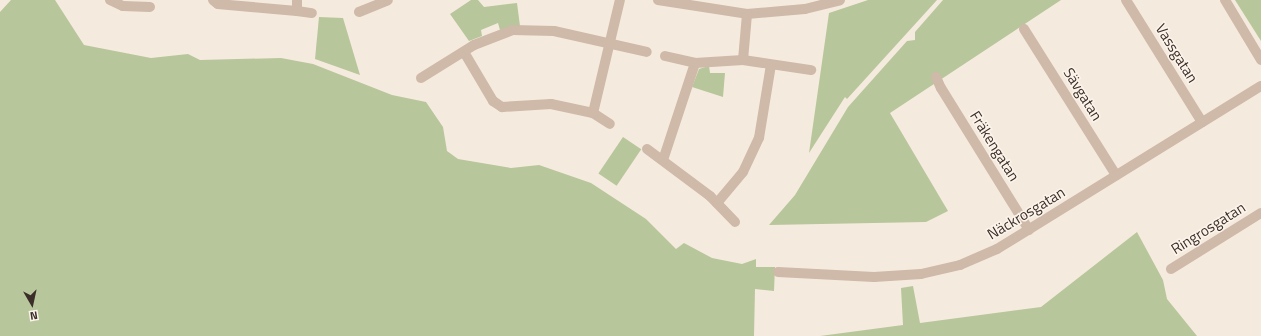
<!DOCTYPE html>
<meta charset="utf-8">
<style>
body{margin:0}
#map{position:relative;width:1261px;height:336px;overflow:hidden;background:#f5eade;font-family:"Titillium Web",sans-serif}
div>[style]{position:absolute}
.green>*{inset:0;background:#b8c69b;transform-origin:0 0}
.minor>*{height:10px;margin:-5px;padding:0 5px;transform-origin:5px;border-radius:5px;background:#cfb9a8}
span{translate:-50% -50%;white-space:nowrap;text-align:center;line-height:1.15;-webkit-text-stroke:3px #fcf4eb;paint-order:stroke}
.street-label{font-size:15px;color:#3b2e29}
.north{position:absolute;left:12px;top:284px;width:40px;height:40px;-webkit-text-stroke:3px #fcf4eb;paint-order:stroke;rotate:171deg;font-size:11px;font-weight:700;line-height:16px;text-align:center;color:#3b2e29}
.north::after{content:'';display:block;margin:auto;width:14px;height:18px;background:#3b2e29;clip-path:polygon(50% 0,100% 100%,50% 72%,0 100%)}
</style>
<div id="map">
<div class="green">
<div style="clip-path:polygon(11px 0,55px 0,84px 45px,151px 58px,188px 54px,200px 60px,281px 58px,313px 64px,392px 95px,426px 102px,443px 127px,447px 151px,458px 159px,511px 168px,539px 165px,591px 183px,646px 219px,676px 249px,684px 243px,712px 258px,742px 264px,756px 259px,756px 267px,775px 267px,774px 291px,755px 289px,754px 336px,0 336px,0 12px)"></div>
<div style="clip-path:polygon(471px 0,478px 0,484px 7px,517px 3px,520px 26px,500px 30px,498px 23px,481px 30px,482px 36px,469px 41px,450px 14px)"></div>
<div style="clip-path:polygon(868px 0,937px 0,847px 99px,845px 97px,809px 153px,829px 13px)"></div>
<div style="clip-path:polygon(943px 0,1061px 0,890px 113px,948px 211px,926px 222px,769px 225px,795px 195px,848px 107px,907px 41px,915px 40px,915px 32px)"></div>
<div style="clip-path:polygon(1235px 0,1261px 0,1261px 41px)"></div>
<div style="clip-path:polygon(319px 17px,343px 18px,360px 75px,315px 59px)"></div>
<div style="clip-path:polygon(709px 66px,710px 73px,725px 73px,723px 97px,692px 87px,699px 69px)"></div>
<div style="left:623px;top:137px;width:22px;height:44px;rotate:34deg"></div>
<div style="clip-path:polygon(1137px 232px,1163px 280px,1167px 299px,1197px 336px,820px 336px,903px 325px,901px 288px,913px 286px,920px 323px,1041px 307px)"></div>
</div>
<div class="minor">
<div style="left:110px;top:0;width:14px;rotate:25deg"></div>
<div style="left:123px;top:6px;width:27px;rotate:2deg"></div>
<div style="left:213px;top:0;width:6px;rotate:39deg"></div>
<div style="left:218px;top:4px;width:79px;rotate:5.1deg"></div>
<div style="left:297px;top:11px;width:11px;rotate:-90deg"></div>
<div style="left:658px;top:0;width:90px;rotate:8.9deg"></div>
<div style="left:747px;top:14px;width:58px;rotate:-4.9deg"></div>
<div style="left:805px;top:9px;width:36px;rotate:-14deg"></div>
<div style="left:1126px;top:0;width:144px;rotate:58.1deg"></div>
<div style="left:1225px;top:0;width:70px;rotate:59deg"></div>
<div style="left:297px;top:11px;width:15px;rotate:8deg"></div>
<div style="left:359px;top:12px;width:31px;rotate:-22deg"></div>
<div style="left:1024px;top:29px;width:173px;rotate:57.8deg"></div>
<div style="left:464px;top:52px;width:57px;rotate:59.4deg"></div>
<div style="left:493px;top:101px;width:11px;rotate:34deg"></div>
<div style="left:502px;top:107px;width:49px;rotate:-3.5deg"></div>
<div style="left:551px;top:104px;width:43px;rotate:12.1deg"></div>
<div style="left:593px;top:113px;width:20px;rotate:33deg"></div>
<div style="left:665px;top:56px;width:31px;rotate:13deg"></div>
<div style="left:695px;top:63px;width:48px;rotate:-3.6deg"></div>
<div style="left:743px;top:60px;width:69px;rotate:8.4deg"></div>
<div style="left:743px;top:60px;width:46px;rotate:-85deg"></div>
<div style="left:936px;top:77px;width:12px;rotate:66deg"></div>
<div style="left:941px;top:88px;width:167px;rotate:58.2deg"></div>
<div style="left:421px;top:78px;width:62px;rotate:-31.9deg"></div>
<div style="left:474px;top:45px;width:42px;rotate:-21deg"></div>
<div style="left:513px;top:30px;width:41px;rotate:1.4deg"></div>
<div style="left:554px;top:31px;width:95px;rotate:12.7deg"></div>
<div style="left:593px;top:113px;width:116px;rotate:-76.6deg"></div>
<div style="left:647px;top:149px;width:79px;rotate:36.7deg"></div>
<div style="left:710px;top:196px;width:36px;rotate:46deg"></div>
<div style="left:663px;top:160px;width:102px;rotate:-71.7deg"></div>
<div style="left:717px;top:203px;width:40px;rotate:-50deg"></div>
<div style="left:743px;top:172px;width:38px;rotate:-65deg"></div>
<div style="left:759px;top:138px;width:74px;rotate:-80.7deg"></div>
<div style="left:1171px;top:269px;width:106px;rotate:-31.9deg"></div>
<div style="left:778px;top:272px;width:96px;rotate:3deg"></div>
<div style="left:874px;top:277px;width:47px;rotate:-3.7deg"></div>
<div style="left:921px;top:274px;width:40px;rotate:-13deg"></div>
<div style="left:960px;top:265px;width:40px;rotate:-23.4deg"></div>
<div style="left:997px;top:249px;width:310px;rotate:-31.7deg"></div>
</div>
<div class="street-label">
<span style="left:1177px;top:53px;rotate:58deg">Vassgatan</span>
<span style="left:1083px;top:94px;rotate:58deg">Sävgatan</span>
<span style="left:995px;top:146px;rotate:58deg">Fräkengatan</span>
<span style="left:1026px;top:213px;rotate:-31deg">Näckrosgatan</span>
<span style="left:1208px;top:228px;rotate:-32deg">Ringrosgatan</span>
</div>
<div class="north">N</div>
</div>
